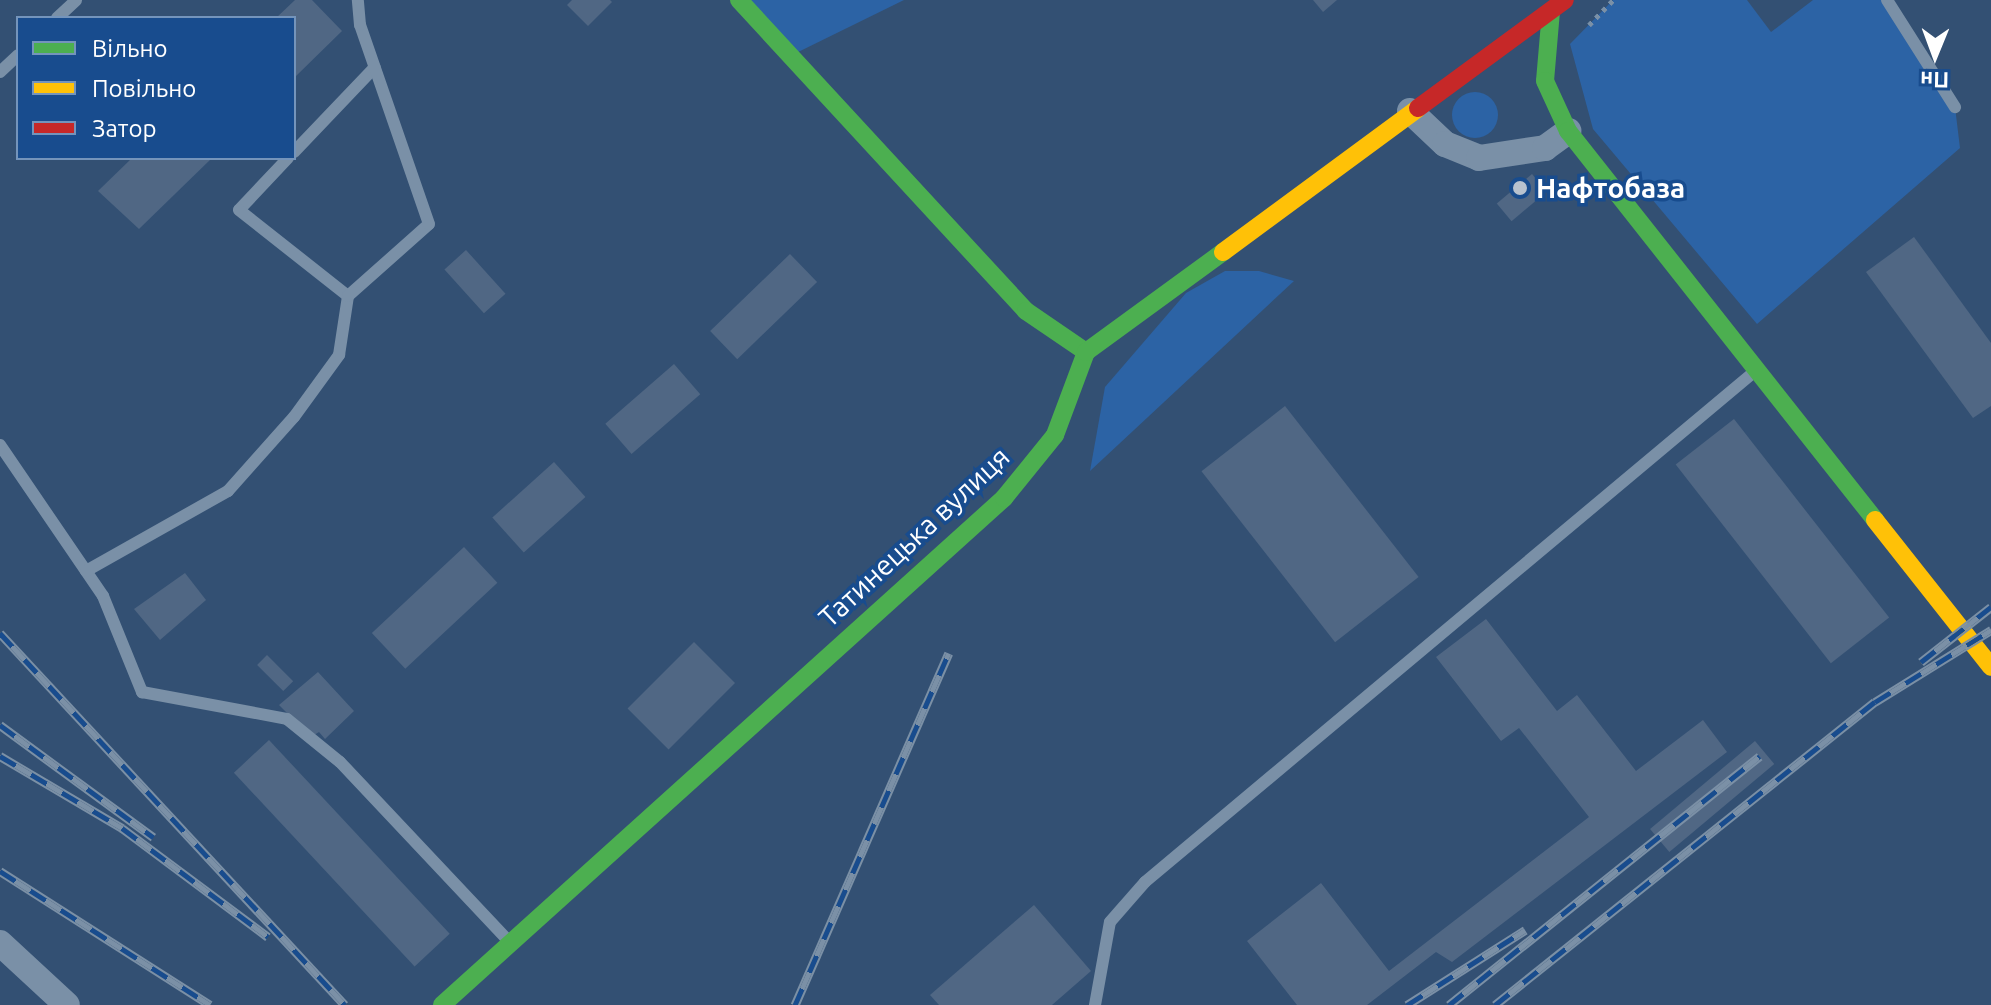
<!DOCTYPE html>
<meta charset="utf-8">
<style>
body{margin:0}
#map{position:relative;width:1991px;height:1005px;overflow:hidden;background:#335073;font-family:Ubuntu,sans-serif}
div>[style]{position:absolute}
.green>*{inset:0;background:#2c63a5}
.round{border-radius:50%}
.building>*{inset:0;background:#506784;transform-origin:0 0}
.path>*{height:5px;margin-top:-2.5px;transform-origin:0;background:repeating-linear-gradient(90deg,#7a90a7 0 4px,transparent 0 10px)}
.lane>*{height:12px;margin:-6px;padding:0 6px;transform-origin:6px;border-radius:6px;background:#7a90a7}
.street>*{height:26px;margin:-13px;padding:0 13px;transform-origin:13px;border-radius:13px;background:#7a90a7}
.fast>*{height:18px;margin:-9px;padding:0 9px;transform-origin:9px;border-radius:9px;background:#4caf50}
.slow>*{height:18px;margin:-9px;padding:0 9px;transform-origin:9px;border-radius:9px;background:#ffc107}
.jam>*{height:18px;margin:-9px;padding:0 9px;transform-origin:9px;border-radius:9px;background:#c62828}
.rail>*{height:9px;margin-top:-4.5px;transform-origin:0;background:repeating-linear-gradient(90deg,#184c8e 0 18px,#7b90a6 0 36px);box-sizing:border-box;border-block:2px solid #7b90a6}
.dots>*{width:22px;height:22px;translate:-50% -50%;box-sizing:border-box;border:4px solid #184c8e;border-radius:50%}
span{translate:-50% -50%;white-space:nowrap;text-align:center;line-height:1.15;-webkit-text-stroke:7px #184c8e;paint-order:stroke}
.poi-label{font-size:28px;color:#fff;font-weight:700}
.left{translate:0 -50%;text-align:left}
.street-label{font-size:28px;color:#fff}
.legend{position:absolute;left:16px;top:16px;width:280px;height:144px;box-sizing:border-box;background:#184c8e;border:2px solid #7494bb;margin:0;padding:10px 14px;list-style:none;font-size:24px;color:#fff}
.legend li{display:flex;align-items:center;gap:16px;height:40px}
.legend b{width:40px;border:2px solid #7494bb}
.north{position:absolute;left:1895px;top:16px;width:80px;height:80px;-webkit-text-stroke:6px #184c8e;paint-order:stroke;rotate:181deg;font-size:22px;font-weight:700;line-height:32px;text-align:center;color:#fff}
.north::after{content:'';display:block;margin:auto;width:28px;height:36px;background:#fff;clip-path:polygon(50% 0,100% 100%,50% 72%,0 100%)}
</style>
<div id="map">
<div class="green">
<div style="clip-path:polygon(738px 0,904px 0,790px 56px)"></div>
<div style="clip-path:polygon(1613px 0,1747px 0,1771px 32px,1813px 0,1887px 0,1955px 107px,1960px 148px,1757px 324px,1593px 129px,1570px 44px)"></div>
<div class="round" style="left:1452px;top:92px;width:46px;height:46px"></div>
<div style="clip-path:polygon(1225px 271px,1259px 271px,1294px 281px,1090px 471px,1105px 387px,1186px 293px)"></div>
</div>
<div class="building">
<div style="clip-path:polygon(295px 0,312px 0,342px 31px,294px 78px,294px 18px,276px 18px)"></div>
<div style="clip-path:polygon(572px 0,610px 0,612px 2px,588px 26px,567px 5px)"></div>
<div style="clip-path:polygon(1313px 0,1337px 0,1323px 12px)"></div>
<div style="clip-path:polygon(132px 158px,212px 158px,139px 229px,98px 191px)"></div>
<div style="left:1532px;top:174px;width:23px;height:46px;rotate:50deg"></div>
<div style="clip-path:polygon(1914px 237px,1991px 343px,1991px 406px,1973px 418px,1866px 272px)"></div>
<div style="left:466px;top:250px;width:59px;height:29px;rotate:48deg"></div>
<div style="left:790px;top:254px;width:39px;height:111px;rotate:46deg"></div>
<div style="left:674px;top:364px;width:40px;height:91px;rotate:49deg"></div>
<div style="left:1285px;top:406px;width:217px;height:106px;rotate:52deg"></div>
<div style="left:1734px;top:419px;width:252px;height:74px;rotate:52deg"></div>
<div style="left:554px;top:462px;width:47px;height:83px;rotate:48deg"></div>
<div style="left:464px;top:547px;width:49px;height:126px;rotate:47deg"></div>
<div style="clip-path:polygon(185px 573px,206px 600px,160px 640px,134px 609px)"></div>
<div style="clip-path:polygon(1486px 619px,1557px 711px,1577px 695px,1636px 771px,1703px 720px,1727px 752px,1452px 962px,1436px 952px,1367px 1005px,1297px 1005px,1247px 941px,1321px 883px,1389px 971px,1589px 817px,1519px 728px,1501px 741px,1436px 657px)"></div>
<div style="left:694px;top:642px;width:58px;height:94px;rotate:45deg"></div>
<div style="left:267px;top:655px;width:37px;height:14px;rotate:45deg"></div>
<div style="clip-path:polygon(318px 672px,354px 711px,325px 739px,319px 732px,311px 737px,279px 705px)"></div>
<div style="left:269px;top:740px;width:265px;height:48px;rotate:47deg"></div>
<div style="left:1755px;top:741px;width:30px;height:137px;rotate:50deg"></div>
<div style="clip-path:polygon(1034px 905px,1091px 971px,1052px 1005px,939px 1005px,930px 995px)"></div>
</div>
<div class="path">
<div style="left:1589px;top:25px;width:35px;rotate:-46deg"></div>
</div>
<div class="lane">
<div style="left:1887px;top:0;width:127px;rotate:57.6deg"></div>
<div style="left:57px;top:18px;width:26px;rotate:-43deg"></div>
<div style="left:0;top:72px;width:25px;rotate:-43deg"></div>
<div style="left:294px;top:152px;width:117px;rotate:-46.4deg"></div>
<div style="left:288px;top:158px;width:71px;rotate:133.3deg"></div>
<div style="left:239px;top:210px;width:139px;rotate:38.3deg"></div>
<div style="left:0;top:445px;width:183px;rotate:55.7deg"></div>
<div style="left:103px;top:596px;width:104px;rotate:67.9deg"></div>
<div style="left:142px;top:692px;width:147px;rotate:10.5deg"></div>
<div style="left:287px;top:719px;width:68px;rotate:39.1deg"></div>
<div style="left:340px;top:762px;width:243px;rotate:46.7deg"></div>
<div style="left:86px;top:571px;width:163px;rotate:-29.4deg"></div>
<div style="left:228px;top:491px;width:99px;rotate:-48.3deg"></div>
<div style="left:294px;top:417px;width:77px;rotate:-54deg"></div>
<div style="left:339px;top:355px;width:60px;rotate:-81.3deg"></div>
<div style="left:348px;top:296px;width:108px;rotate:-41.6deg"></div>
<div style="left:429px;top:224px;width:211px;rotate:-109.1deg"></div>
<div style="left:360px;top:25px;width:25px;rotate:-95deg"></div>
<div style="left:1095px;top:1005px;width:84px;rotate:-79.8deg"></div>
<div style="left:1110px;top:922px;width:53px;rotate:-48.8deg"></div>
<div style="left:1145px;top:882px;width:794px;rotate:-39.94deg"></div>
</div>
<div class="street">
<div style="left:1410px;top:111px;width:48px;rotate:43.3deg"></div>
<div style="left:1445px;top:144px;width:37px;rotate:22deg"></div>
<div style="left:1479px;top:158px;width:67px;rotate:-8.6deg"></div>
<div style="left:1545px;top:148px;width:29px;rotate:-36deg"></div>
<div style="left:0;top:943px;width:91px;rotate:42.8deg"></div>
</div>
<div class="fast">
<div style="left:739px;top:0;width:423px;rotate:47.3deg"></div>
<div style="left:1026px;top:311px;width:73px;rotate:34.3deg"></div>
<div style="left:1551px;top:11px;width:70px;rotate:94.9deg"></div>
<div style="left:1545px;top:81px;width:55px;rotate:65.3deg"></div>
<div style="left:1568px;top:131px;width:496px;rotate:51.7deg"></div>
<div style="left:442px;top:1005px;width:757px;rotate:-42.05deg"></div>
<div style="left:1004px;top:498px;width:81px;rotate:-51deg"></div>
<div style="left:1055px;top:435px;width:89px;rotate:-69.5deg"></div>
<div style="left:1086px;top:352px;width:170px;rotate:-36.1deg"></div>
</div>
<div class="slow">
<div style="left:1223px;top:252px;width:242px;rotate:-36.4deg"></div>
<div style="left:1875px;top:520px;width:187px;rotate:51.7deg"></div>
</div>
<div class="jam">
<div style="left:1418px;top:108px;width:182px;rotate:-36.3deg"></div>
</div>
<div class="rail">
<div style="left:0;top:633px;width:507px;rotate:47.16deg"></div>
<div style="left:1921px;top:662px;width:89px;rotate:-38.2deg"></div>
<div style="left:0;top:725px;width:190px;rotate:36.2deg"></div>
<div style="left:0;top:756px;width:142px;rotate:30.5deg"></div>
<div style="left:122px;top:828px;width:182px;rotate:36.7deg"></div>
<div style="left:0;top:871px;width:249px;rotate:32.5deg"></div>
<div style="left:795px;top:1005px;width:384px;rotate:-66.4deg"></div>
<div style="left:1407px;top:1005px;width:140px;rotate:-32.4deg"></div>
<div style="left:1449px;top:1005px;width:398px;rotate:-38.7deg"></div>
<div style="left:1495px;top:1005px;width:486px;rotate:-38.6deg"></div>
<div style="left:1875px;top:702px;width:137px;rotate:-31.8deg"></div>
</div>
<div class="dots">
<div style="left:1520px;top:188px;background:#b8c2ce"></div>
</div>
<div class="poi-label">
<span class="left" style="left:1536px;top:188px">Нафтобаза</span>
</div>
<div class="street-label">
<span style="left:914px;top:537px;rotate:-43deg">Татинецька вулиця</span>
</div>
<ul class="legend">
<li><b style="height:10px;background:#4caf50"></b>Вільно</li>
<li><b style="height:10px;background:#ffc107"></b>Повільно</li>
<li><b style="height:10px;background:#c62828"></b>Затор</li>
</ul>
<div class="north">Пн</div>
</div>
